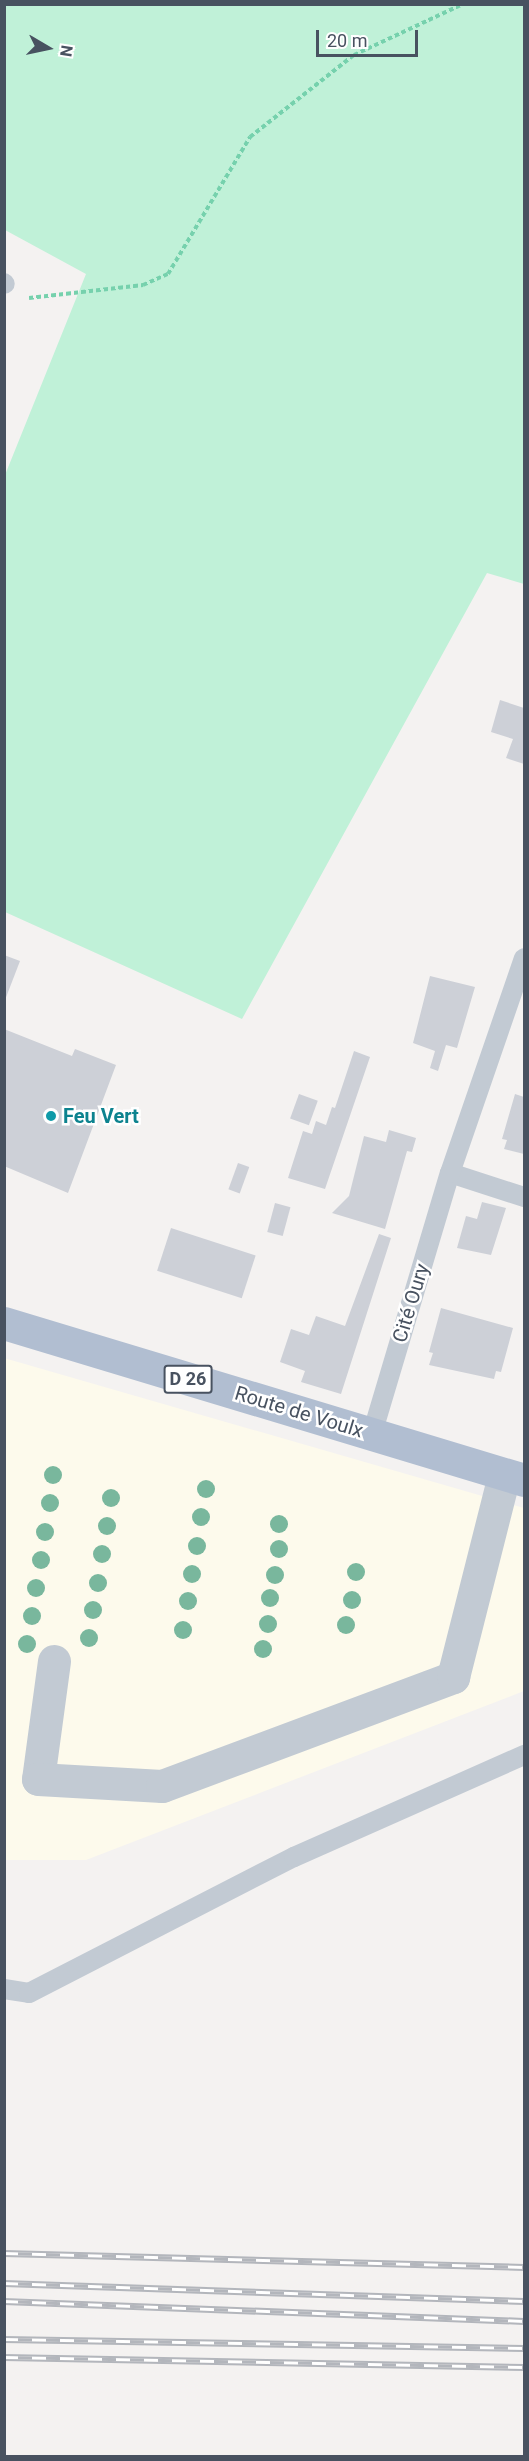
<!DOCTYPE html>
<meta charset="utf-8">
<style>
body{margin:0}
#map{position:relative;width:529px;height:2461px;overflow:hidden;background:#f4f2f1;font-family:Roboto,sans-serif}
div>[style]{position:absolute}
.commercial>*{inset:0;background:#fdfaec}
.green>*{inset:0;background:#c0f1d8}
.building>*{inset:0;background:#cdd0d7;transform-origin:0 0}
.path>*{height:4px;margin-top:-2px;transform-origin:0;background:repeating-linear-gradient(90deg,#76d1ad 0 4.5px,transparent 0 7.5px)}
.service>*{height:20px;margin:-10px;padding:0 10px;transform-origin:10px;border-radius:10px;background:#c2cad3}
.minor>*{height:33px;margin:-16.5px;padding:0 16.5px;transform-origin:16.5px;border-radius:16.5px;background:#c2cad3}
.primary>*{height:33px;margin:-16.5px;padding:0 16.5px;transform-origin:16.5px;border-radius:16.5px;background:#b1bed1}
.rail>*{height:7px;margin-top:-3.5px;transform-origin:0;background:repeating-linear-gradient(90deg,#fff 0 14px,#b3b6bc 0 28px);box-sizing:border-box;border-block:2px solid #b3b6bc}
.trees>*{width:18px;height:18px;margin:-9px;border-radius:50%;background:#79b79d}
.dots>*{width:16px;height:16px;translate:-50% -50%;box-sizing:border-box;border:3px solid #fff;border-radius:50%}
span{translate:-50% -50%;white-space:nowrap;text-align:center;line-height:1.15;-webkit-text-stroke:5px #fff;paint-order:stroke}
.shield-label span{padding:2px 4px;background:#fff;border:2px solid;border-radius:4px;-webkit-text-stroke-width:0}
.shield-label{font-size:18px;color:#485260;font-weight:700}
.culture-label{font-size:20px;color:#0d838f;font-weight:700}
.left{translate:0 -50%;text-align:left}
.street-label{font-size:20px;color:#485260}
.frame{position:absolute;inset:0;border:6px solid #485260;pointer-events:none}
.north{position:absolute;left:18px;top:18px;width:60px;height:60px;-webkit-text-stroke:4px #fff;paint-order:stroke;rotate:99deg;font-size:16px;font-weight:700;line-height:24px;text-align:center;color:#485260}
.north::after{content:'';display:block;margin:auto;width:21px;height:27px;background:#485260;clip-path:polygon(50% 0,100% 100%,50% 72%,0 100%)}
.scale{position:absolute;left:316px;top:30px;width:102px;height:27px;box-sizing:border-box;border:3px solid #485260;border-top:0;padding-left:8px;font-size:18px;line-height:21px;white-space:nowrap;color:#485260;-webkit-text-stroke:4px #fff;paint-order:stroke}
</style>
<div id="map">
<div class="commercial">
<div style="clip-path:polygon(4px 1358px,524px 1508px,524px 1691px,86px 1860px,5px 1860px)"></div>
</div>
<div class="green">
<div style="clip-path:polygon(5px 4px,524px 5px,524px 584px,487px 573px,242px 1019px,5px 912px,5px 475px,86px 274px,5px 230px)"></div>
</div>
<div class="building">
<div style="clip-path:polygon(500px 700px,524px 708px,524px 764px,506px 758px,513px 739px,491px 732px)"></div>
<div style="clip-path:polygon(4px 955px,20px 961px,5px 1000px,4px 1000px)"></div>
<div style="clip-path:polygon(430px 976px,475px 987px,457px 1048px,446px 1045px,438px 1071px,430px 1068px,435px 1051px,413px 1043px)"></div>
<div style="clip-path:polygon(4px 1029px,72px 1056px,75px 1049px,116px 1065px,68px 1193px,4px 1166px)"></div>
<div style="clip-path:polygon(354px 1051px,370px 1057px,325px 1189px,288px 1178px,303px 1131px,312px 1134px,316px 1121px,326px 1125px,332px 1107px,335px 1108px)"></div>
<div style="left:299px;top:1094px;width:20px;height:26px;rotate:20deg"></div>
<div style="clip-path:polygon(515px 1094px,524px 1097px,524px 1154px,504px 1149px,507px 1140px,502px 1139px)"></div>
<div style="clip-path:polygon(389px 1130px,416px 1138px,412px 1152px,407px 1151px,385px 1229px,332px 1213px,349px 1196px,364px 1136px,386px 1142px)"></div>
<div style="left:238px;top:1163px;width:12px;height:28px;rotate:20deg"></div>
<div style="clip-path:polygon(482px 1202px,506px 1208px,491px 1255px,457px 1248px,466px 1216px,477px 1219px)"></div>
<div style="left:275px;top:1203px;width:16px;height:30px;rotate:15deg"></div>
<div style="left:171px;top:1228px;width:89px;height:45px;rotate:18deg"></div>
<div style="clip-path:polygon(379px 1234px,391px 1238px,341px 1394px,301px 1382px,305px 1371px,280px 1362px,291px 1329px,309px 1335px,316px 1316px,345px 1326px)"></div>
<div style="clip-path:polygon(441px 1308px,513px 1328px,501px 1372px,496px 1371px,494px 1379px,429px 1365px,433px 1353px,429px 1352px)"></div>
</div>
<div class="path">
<div style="left:29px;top:298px;width:115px;rotate:-6.5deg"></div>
<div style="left:143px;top:285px;width:27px;rotate:-24deg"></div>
<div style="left:168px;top:274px;width:160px;rotate:-59.1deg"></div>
<div style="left:250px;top:137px;width:132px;rotate:-38.3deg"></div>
<div style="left:354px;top:55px;width:120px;rotate:-25.1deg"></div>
</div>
<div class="service">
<div style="left:4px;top:283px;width:1px;rotate:45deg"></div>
<div style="left:450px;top:1173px;width:78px;rotate:18deg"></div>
<div style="left:372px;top:1434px;width:272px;rotate:-73.4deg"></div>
<div style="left:450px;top:1173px;width:227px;rotate:-71deg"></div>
<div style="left:4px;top:1989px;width:25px;rotate:9deg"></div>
<div style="left:29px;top:1993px;width:298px;rotate:-27.2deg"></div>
<div style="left:294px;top:1857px;width:252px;rotate:-23.9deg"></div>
</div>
<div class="minor">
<div style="left:54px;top:1661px;width:119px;rotate:97.7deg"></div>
<div style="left:38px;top:1779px;width:124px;rotate:3.2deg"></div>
<div style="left:162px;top:1786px;width:311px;rotate:-20.5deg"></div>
<div style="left:453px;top:1677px;width:208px;rotate:-75.8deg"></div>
</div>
<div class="primary">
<div style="left:4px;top:1323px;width:543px;rotate:16.8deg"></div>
</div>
<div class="rail">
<div style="left:4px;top:2253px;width:520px;rotate:1.54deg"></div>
<div style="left:4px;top:2283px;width:520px;rotate:1.98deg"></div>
<div style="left:4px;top:2301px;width:520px;rotate:2.2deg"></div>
<div style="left:4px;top:2339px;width:520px;rotate:0.99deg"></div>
<div style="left:4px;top:2357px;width:520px;rotate:1.1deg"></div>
</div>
<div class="trees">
<div style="left:53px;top:1475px"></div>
<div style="left:206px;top:1489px"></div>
<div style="left:111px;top:1498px"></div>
<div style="left:50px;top:1503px"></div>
<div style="left:201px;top:1517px"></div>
<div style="left:279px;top:1524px"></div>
<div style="left:107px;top:1526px"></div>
<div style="left:45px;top:1532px"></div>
<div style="left:197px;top:1546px"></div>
<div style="left:279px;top:1549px"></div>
<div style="left:102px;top:1554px"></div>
<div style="left:41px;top:1560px"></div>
<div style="left:356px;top:1572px"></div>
<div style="left:192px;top:1574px"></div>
<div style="left:275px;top:1575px"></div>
<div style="left:98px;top:1583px"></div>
<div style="left:36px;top:1588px"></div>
<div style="left:270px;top:1598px"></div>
<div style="left:352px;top:1600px"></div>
<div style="left:188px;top:1601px"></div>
<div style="left:93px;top:1610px"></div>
<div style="left:32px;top:1616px"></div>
<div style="left:268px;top:1624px"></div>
<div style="left:346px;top:1625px"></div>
<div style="left:183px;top:1630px"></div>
<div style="left:89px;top:1638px"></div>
<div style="left:27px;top:1644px"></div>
<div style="left:263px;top:1649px"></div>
</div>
<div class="dots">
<div style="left:51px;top:1116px;background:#0f9aa8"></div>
</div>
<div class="shield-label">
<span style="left:188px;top:1379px">D 26</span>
</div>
<div class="culture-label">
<span class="left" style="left:63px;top:1116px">Feu Vert</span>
</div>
<div class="street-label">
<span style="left:411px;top:1303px;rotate:-73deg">Cité Oury</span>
<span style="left:299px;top:1412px;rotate:17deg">Route de Voulx</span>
</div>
<div class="frame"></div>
<div class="north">N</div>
<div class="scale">20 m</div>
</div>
